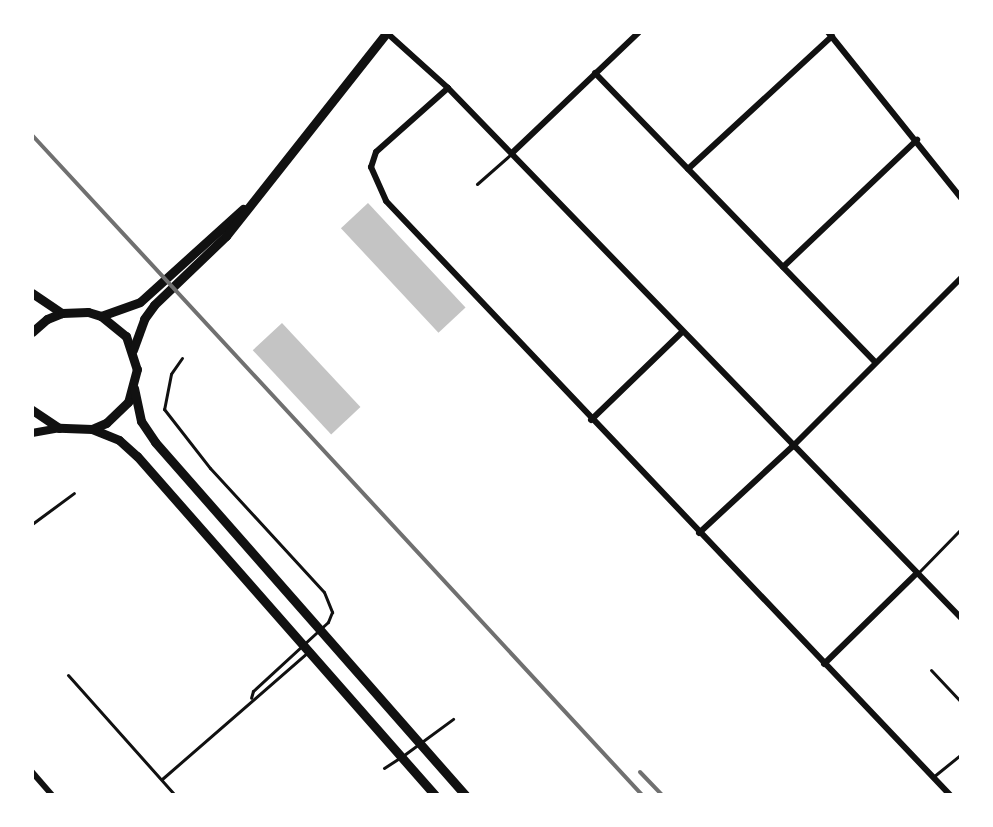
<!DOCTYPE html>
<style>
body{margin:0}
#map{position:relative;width:993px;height:827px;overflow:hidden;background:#fff;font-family:"IBM Plex Serif",serif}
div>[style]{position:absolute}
.building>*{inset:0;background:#c4c4c4;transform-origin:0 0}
.service>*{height:3px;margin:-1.5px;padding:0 1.5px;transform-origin:1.5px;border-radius:1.5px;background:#111}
.minor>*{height:6px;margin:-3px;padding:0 3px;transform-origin:3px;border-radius:3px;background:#111}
.tertiary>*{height:8px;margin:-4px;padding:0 4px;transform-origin:4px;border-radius:4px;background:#111}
.secondary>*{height:9px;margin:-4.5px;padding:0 4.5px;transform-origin:4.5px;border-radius:4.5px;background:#111}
.rail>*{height:4px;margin:-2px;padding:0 2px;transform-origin:2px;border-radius:2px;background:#707070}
span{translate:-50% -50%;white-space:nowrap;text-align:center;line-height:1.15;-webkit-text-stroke:6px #fff;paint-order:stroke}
.frame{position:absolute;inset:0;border:34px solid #fff;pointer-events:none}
</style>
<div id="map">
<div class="building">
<div style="left:368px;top:203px;width:143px;height:37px;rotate:47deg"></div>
<div style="left:282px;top:323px;width:115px;height:40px;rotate:47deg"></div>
</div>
<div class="service">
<div style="left:477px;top:184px;width:44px;rotate:-41.3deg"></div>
<div style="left:182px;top:358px;width:19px;rotate:125deg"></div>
<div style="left:171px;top:374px;width:36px;rotate:101deg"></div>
<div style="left:164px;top:409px;width:75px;rotate:52.1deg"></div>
<div style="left:210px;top:468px;width:168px;rotate:47.4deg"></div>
<div style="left:324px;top:592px;width:22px;rotate:68deg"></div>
<div style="left:332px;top:612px;width:11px;rotate:112deg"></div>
<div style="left:328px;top:622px;width:102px;rotate:137.4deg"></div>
<div style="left:253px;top:691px;width:7px;rotate:106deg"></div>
<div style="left:32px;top:524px;width:52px;rotate:-36.4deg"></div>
<div style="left:919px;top:572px;width:60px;rotate:-45.7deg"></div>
<div style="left:931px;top:670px;width:44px;rotate:46.8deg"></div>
<div style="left:68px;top:675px;width:161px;rotate:48.3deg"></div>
<div style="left:404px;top:755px;width:61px;rotate:-36.3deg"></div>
<div style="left:384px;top:768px;width:17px;rotate:-33deg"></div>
<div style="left:933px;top:777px;width:36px;rotate:-39deg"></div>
<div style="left:162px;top:779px;width:194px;rotate:-41deg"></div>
</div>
<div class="minor">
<div style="left:828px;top:32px;width:213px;rotate:51.3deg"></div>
<div style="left:387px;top:33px;width:82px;rotate:42deg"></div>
<div style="left:448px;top:88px;width:738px;rotate:45.93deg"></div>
<div style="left:595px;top:73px;width:402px;rotate:45.9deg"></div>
<div style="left:448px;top:88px;width:96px;rotate:138.4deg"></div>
<div style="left:376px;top:152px;width:16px;rotate:108deg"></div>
<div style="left:371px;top:167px;width:37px;rotate:66deg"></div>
<div style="left:386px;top:201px;width:819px;rotate:46.48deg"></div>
<div style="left:512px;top:153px;width:175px;rotate:-43.6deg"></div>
<div style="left:688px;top:169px;width:196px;rotate:-42.7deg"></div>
<div style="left:783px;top:267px;width:185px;rotate:-43.5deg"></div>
<div style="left:591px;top:420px;width:127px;rotate:-44deg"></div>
<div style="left:699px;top:533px;width:127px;rotate:-42.8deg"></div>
<div style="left:792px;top:447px;width:239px;rotate:-45deg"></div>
<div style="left:824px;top:664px;width:130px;rotate:-44.4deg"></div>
<div style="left:32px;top:772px;width:30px;rotate:49deg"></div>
</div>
<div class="tertiary">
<div style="left:32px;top:433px;width:27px;rotate:-10deg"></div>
</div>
<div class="secondary">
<div style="left:32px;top:293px;width:36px;rotate:34deg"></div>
<div style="left:101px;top:316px;width:41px;rotate:-19.7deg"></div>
<div style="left:140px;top:302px;width:139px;rotate:-42.1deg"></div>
<div style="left:32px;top:332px;width:20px;rotate:-41deg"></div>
<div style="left:47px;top:319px;width:16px;rotate:-22deg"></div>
<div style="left:62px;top:313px;width:26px;rotate:-2deg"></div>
<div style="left:88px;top:312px;width:14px;rotate:17deg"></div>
<div style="left:101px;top:316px;width:32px;rotate:39deg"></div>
<div style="left:126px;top:336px;width:35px;rotate:72deg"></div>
<div style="left:137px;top:369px;width:34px;rotate:105deg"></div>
<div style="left:128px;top:402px;width:30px;rotate:136deg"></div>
<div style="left:106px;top:423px;width:15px;rotate:157deg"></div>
<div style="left:92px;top:429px;width:33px;rotate:-178deg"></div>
<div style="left:59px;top:428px;width:32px;rotate:-146deg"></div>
<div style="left:133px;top:350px;width:33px;rotate:-70deg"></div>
<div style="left:144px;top:319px;width:17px;rotate:-54deg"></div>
<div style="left:154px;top:305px;width:100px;rotate:-43.8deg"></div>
<div style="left:226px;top:236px;width:260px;rotate:-51.7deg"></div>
<div style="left:134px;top:388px;width:34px;rotate:78deg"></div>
<div style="left:141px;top:421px;width:25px;rotate:56deg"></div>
<div style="left:155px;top:442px;width:470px;rotate:48.7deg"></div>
<div style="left:92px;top:429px;width:29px;rotate:22deg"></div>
<div style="left:119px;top:440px;width:24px;rotate:42deg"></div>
<div style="left:137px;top:456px;width:451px;rotate:48.7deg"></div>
</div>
<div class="rail">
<div style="left:32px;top:135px;width:899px;rotate:47.25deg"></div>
<div style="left:640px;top:772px;width:32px;rotate:46deg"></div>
</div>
<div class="frame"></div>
</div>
